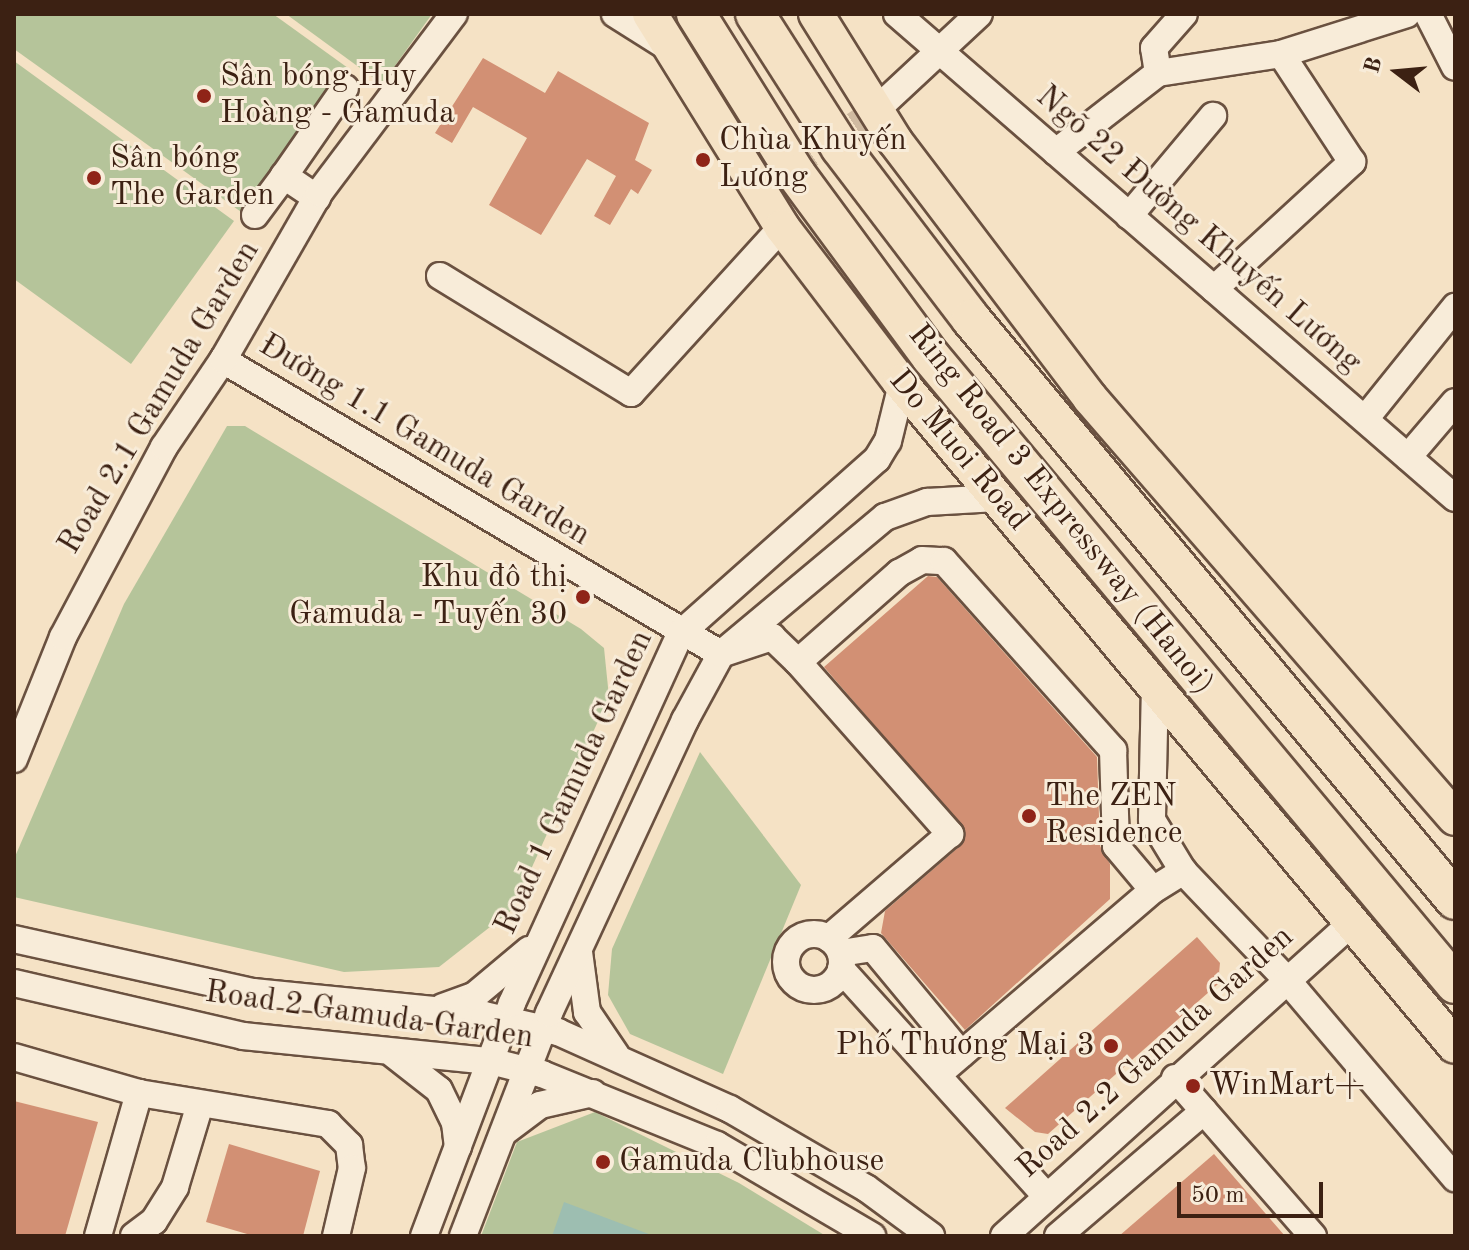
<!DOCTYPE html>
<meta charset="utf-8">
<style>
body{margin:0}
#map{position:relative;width:1469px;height:1250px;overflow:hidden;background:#f5e2c5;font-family:"Old Standard TT",serif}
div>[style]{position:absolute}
.green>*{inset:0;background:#b5c49a}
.water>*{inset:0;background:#9dbeb1}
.building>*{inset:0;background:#d29074}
.minor-tunnel>*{height:26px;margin-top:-13px;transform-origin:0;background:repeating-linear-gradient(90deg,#d0bba1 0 26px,transparent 0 39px)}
.roads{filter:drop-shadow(2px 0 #6a5140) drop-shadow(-2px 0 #6a5140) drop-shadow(0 2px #6a5140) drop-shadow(0 -2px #6a5140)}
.minor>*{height:26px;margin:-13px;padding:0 13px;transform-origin:13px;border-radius:13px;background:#f8ecd9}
.minor>.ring{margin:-13px;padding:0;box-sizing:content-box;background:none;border:26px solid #f8ecd9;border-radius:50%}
.major>*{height:34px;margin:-17px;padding:0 17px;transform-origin:17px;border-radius:17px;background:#f5e2c5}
.highway>*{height:38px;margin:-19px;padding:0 19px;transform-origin:19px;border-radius:19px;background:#f5e2c5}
.dots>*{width:22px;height:22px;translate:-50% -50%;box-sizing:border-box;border:4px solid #f8ecd9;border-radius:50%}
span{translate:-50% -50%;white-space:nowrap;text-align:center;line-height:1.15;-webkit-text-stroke:6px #f8ecd9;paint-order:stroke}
.poi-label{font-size:32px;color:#3c2113}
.left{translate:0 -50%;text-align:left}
.right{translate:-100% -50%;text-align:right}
.street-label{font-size:32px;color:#3c2113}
.frame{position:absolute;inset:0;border:16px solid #3c2113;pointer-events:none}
.north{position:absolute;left:1357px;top:32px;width:80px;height:80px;-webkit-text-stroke:6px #f8ecd9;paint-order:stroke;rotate:286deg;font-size:22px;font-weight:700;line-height:32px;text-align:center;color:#3c2113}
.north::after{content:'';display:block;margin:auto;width:28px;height:36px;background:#3c2113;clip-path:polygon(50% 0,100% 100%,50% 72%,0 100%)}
.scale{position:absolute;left:1177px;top:1182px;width:146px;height:36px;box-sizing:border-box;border:4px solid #3c2113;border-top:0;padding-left:10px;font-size:24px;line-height:28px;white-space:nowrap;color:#3c2113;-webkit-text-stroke:6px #f8ecd9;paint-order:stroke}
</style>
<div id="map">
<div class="green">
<div style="clip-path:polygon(14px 14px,273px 14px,348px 68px,244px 214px,14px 49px)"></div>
<div style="clip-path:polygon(286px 14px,432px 14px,382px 84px)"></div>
<div style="clip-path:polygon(14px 61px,234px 221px,131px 364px,14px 279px)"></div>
<div style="clip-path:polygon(227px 426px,245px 426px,581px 629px,604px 648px,609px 697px,513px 909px,439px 967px,344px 972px,14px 897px,14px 859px,124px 604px)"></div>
<div style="clip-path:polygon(700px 752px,801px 885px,723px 1074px,630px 1034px,608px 995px,612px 949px)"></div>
<div style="clip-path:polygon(595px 1112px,739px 1183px,826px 1236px,481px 1236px,517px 1142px)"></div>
</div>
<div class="water">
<div style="clip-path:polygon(564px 1202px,654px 1236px,552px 1236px)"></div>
</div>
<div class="building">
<div style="clip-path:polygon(483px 58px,545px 93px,558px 71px,649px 123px,635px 160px,652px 170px,638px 194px,631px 189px,610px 225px,594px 216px,616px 176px,587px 159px,541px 235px,489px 205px,527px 138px,473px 107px,452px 143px,435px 133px)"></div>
<div style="clip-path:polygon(928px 576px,937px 577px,1097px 757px,1100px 846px,1110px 864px,1110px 899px,965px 1030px,881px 933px,885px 911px,960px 846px,965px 830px,824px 667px)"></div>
<div style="clip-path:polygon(1197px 937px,1220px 963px,1218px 984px,1048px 1134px,1035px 1132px,1005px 1108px)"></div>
<div style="clip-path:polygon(14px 1101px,98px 1122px,65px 1236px,14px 1236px)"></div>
<div style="clip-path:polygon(229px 1144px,320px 1171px,303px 1236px,254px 1236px,206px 1222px)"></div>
<div style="clip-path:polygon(1214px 1154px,1285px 1236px,1119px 1236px)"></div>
</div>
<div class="minor-tunnel">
<div style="left:757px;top:190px;width:142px;rotate:-33.8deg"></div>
</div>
<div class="roads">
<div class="minor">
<div style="left:615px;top:14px;width:64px;rotate:32.2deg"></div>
<div style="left:897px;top:14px;width:739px;rotate:40.94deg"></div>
<div style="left:1428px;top:14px;width:59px;rotate:63deg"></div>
<div style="left:1158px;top:73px;width:25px;rotate:-99deg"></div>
<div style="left:1154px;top:48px;width:45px;rotate:-48.6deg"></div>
<div style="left:875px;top:111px;width:142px;rotate:-43deg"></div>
<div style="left:1056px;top:152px;width:129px;rotate:-37.8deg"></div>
<div style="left:1158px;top:73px;width:124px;rotate:-8.8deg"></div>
<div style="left:1281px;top:54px;width:132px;rotate:-17.6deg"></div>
<div style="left:317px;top:198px;width:40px;rotate:-146deg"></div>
<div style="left:284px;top:176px;width:107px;rotate:-55.3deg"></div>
<div style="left:255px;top:215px;width:49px;rotate:-53.4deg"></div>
<div style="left:1129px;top:216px;width:131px;rotate:-50deg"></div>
<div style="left:440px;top:276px;width:224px;rotate:31.5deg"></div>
<div style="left:631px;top:393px;width:224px;rotate:-47.7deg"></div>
<div style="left:1214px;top:289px;width:188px;rotate:-42.6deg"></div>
<div style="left:1352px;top:162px;width:129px;rotate:-123.3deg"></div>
<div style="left:223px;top:360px;width:578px;rotate:30.56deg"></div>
<div style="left:721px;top:654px;width:54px;rotate:-18.4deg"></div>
<div style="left:772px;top:637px;width:36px;rotate:44deg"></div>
<div style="left:798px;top:662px;width:230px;rotate:48.5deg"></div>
<div style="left:950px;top:834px;width:160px;rotate:139.3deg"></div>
<div style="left:1365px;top:419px;width:144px;rotate:-51.2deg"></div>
<div style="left:1408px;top:457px;width:72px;rotate:-49.5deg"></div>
<div style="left:798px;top:662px;width:135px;rotate:-41.4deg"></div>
<div style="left:899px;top:573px;width:26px;rotate:-29deg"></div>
<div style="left:922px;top:560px;width:22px;rotate:3deg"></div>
<div style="left:944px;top:561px;width:254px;rotate:48.2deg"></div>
<div style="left:1113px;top:750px;width:96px;rotate:88.2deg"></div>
<div style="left:1116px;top:846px;width:57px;rotate:49.9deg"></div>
<div style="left:1153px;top:890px;width:284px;rotate:139.4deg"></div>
<div style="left:1155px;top:685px;width:135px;rotate:91.3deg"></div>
<div style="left:1152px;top:820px;width:60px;rotate:58.7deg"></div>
<div style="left:14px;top:759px;width:131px;rotate:-68.1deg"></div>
<div style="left:63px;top:637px;width:215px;rotate:-62deg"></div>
<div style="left:164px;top:447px;width:105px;rotate:-55.9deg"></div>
<div style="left:223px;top:360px;width:193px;rotate:-60.1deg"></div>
<div style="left:319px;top:193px;width:224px;rotate:-53deg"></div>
<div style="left:1153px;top:890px;width:36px;rotate:-32deg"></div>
<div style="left:1183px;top:871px;width:151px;rotate:46.3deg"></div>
<div style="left:1287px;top:980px;width:260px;rotate:49.7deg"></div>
<div class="ring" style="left:786px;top:934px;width:30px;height:30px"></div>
<div style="left:14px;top:939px;width:245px;rotate:12.5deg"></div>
<div style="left:253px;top:992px;width:232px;rotate:5.7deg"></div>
<div style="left:484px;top:1015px;width:76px;rotate:12.9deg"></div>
<div style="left:558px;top:1032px;width:188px;rotate:24.1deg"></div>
<div style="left:730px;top:1109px;width:157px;rotate:30.2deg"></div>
<div style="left:866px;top:1188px;width:81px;rotate:36.4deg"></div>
<div style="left:579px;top:952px;width:61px;rotate:82.4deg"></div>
<div style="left:587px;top:1012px;width:52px;rotate:56deg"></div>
<div style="left:841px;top:953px;width:32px;rotate:-9deg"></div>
<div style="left:873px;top:948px;width:138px;rotate:50.3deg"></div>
<div style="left:841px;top:969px;width:306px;rotate:47.9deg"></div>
<div style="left:14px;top:983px;width:235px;rotate:13deg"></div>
<div style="left:243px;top:1036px;width:248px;rotate:5.8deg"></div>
<div style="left:490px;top:1061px;width:54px;rotate:14deg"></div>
<div style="left:542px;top:1074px;width:189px;rotate:22.1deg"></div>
<div style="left:717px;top:1145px;width:180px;rotate:30.4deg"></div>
<div style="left:443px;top:1007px;width:33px;rotate:-20deg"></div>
<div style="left:474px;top:996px;width:72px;rotate:-39.9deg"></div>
<div style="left:393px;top:1054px;width:58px;rotate:38deg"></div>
<div style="left:439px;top:1090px;width:37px;rotate:64deg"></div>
<div style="left:455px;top:1123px;width:24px;rotate:83deg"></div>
<div style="left:14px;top:1057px;width:130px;rotate:16.1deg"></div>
<div style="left:139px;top:1093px;width:192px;rotate:9.3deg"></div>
<div style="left:328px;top:1124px;width:30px;rotate:45deg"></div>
<div style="left:349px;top:1145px;width:23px;rotate:83deg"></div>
<div style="left:352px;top:1168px;width:70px;rotate:103.2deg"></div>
<div style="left:1175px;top:1078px;width:210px;rotate:48.9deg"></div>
<div style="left:504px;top:1132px;width:45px;rotate:-36.9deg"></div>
<div style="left:540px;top:1105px;width:54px;rotate:-12.8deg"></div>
<div style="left:98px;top:1236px;width:149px;rotate:-74deg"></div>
<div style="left:134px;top:1236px;width:25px;rotate:-37deg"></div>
<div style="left:154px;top:1221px;width:40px;rotate:-58deg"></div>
<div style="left:175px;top:1187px;width:87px;rotate:-73.2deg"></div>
<div style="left:424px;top:1236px;width:249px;rotate:-69.3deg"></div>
<div style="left:512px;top:1003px;width:407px;rotate:-65.5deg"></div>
<div style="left:681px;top:633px;width:262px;rotate:-41.6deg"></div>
<div style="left:877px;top:459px;width:21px;rotate:-59deg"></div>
<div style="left:888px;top:441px;width:59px;rotate:-76.2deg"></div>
<div style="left:463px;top:1236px;width:239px;rotate:-68.9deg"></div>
<div style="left:549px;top:1013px;width:323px;rotate:-65.1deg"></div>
<div style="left:685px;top:720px;width:75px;rotate:-61.4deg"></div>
<div style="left:721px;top:654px;width:214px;rotate:-39.9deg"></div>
<div style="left:885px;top:517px;width:45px;rotate:-19.7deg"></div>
<div style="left:927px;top:502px;width:70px;rotate:-3.3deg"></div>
<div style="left:1004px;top:1236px;width:471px;rotate:-42deg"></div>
<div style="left:1058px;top:1236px;width:192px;rotate:-40.6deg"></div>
</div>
<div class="major">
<div style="left:650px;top:14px;width:251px;rotate:58.2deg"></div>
<div style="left:782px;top:227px;width:195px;rotate:52.7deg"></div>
<div style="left:900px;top:382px;width:865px;rotate:50.11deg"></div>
<div style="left:816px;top:14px;width:150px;rotate:58.1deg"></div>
<div style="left:895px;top:141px;width:323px;rotate:52.8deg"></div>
<div style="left:1090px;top:398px;width:556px;rotate:49.01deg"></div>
</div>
<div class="highway">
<div style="left:696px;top:14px;width:189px;rotate:58deg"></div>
<div style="left:796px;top:174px;width:227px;rotate:53.6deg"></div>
<div style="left:931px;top:357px;width:817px;rotate:50.11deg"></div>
<div style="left:755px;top:14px;width:158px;rotate:57.4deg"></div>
<div style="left:840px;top:147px;width:216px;rotate:52.7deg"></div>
<div style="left:971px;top:319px;width:756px;rotate:50.2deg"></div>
</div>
</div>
<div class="dots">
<div style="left:204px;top:96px;background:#8f2418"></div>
<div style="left:703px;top:160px;background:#8f2418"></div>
<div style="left:94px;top:178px;background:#8f2418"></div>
<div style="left:583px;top:597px;background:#8f2418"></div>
<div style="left:1029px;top:816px;background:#8f2418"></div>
<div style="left:1111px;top:1046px;background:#8f2418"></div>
<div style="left:1193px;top:1086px;background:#8f2418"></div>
<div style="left:603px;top:1162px;background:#8f2418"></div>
</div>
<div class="poi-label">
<span class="left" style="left:220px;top:96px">Sân bóng Huy<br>Hoàng - Gamuda</span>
<span class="left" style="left:719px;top:160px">Chùa Khuyến<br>Lương</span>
<span class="left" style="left:110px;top:178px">Sân bóng<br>The Garden</span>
<span class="right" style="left:567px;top:597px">Khu đô thị<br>Gamuda - Tuyến 30</span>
<span class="left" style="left:1045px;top:816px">The ZEN<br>Residence</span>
<span class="right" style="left:1095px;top:1046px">Phố Thương Mại 3</span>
<span class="left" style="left:1209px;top:1086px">WinMart+</span>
<span class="left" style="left:619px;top:1162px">Gamuda Clubhouse</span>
</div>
<div class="street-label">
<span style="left:1198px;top:230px;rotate:41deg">Ngõ 22 Đường Khuyến Lương</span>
<span style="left:160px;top:398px;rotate:-59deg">Road 2.1 Gamuda Garden</span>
<span style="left:424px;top:441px;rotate:31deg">Đường 1.1 Gamuda Garden</span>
<span style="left:958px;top:451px;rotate:50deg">Do Muoi Road</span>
<span style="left:1060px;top:510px;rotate:51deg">Ring Road 3 Expressway (Hanoi)</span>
<span style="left:575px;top:783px;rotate:-65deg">Road 1 Gamuda Garden</span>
<span style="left:369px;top:1016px;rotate:8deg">Road 2 Gamuda Garden</span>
<span style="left:1156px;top:1053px;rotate:-42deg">Road 2.2 Gamuda Garden</span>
</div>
<div class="frame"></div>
<div class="north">B</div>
<div class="scale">50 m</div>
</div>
